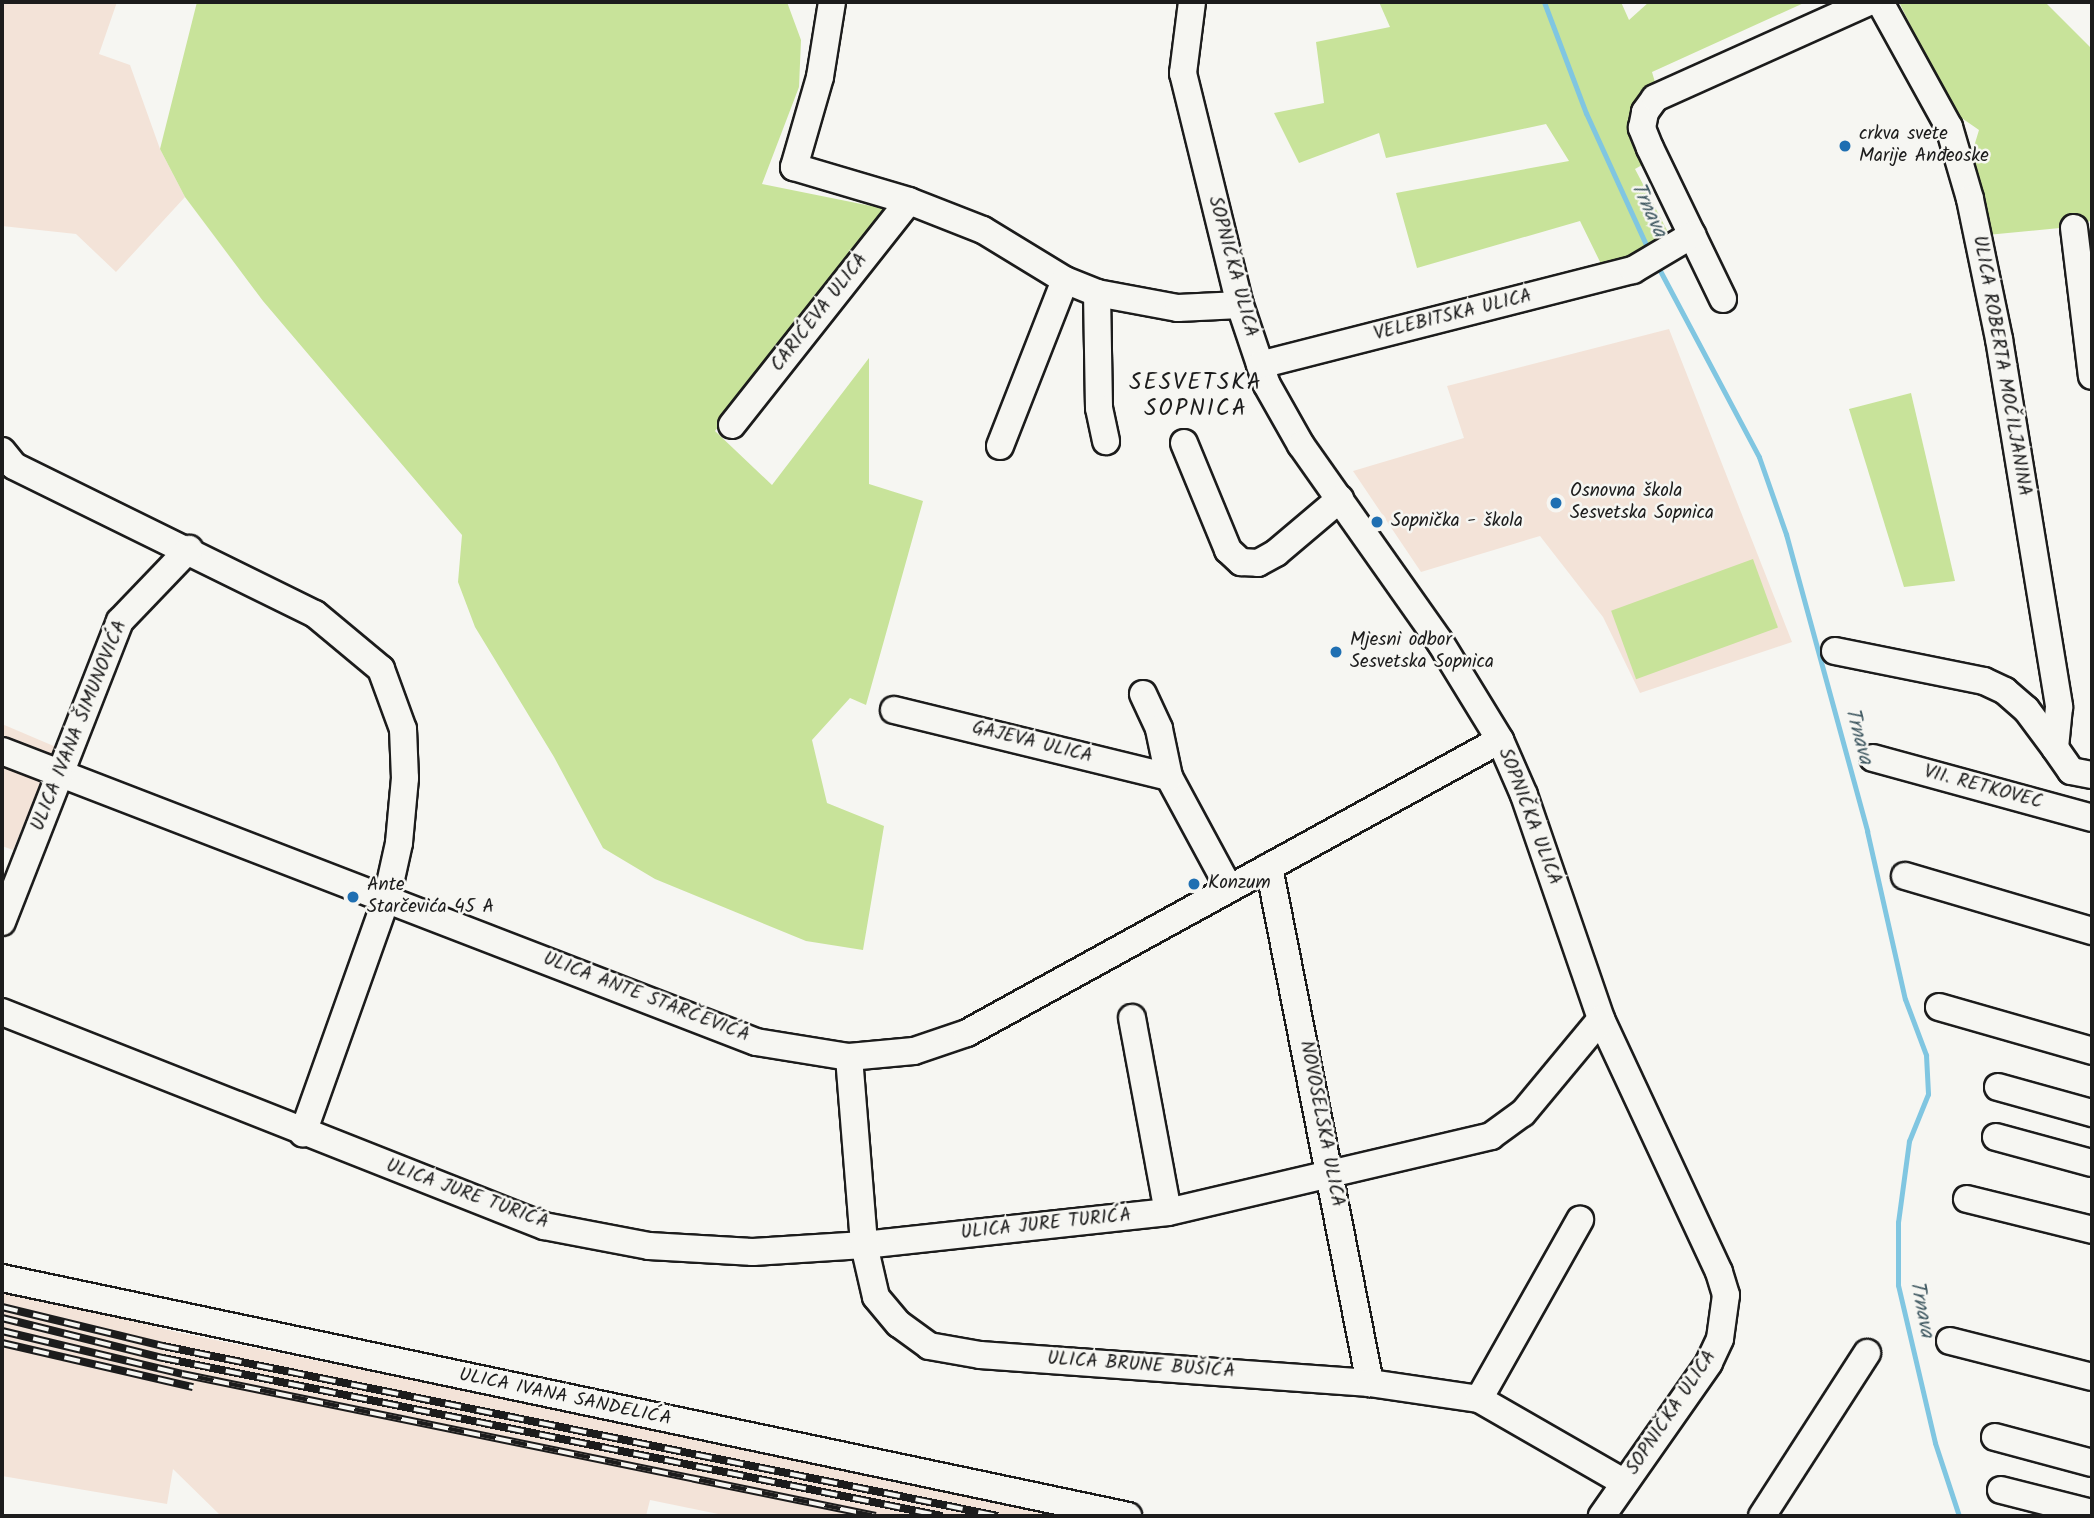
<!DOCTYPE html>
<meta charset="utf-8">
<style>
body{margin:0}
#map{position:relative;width:2094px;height:1518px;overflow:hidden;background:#f6f6f2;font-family:Kalam,sans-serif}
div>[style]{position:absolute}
.built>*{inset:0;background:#f3e3d8}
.green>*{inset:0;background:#c8e39a;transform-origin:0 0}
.stream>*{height:5px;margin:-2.5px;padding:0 2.5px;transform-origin:2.5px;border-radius:2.5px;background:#80c6e1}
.roads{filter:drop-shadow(2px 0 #1c1c1c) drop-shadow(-2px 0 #1c1c1c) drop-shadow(0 2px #1c1c1c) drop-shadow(0 -2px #1c1c1c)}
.minor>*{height:26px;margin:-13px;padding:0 13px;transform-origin:13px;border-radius:13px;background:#f6f6f2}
.rail>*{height:8px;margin-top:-4px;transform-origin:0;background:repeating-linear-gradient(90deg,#f6f6f2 0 16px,#1c1c1c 0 32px);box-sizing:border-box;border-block:2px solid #1c1c1c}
.dots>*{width:19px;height:19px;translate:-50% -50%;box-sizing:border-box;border:4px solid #f6f6f2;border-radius:50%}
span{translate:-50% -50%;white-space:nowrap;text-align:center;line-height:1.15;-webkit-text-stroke:5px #f6f6f2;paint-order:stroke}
.poi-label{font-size:19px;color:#1c1c1c}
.left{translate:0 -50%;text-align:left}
.street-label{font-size:19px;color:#1c1c1c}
.water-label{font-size:21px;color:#3f5861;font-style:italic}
.quarter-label{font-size:23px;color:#1c1c1c;letter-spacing:2px}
.frame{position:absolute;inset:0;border:4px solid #1c1c1c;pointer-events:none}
</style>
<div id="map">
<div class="built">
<div style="clip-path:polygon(2px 2px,117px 2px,99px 54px,130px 65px,160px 149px,185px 197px,116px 272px,76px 234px,2px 226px)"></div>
<div style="clip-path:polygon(1669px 329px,1792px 642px,1640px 693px,1603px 617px,1540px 536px,1421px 572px,1353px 471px,1464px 438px,1447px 386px)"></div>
<div style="clip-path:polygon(2px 724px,56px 747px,13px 850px,2px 846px)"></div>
<div style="clip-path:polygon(2px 1289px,181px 1333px,1081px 1516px,728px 1516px,650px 1500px,646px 1516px,221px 1516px,173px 1469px,167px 1504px,2px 1476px)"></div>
</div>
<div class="green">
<div style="clip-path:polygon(197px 2px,787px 2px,801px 40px,799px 87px,762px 184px,886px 209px,715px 431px,772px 485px,869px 358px,869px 484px,923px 501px,866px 705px,850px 698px,812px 740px,827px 803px,884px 826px,863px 950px,806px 941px,655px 879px,603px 848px,554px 757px,475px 627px,458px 582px,462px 535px,263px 301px,185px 197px,160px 149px)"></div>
<div style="clip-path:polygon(1379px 2px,1621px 2px,1629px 20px,1649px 2px,1806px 2px,1652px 72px,1657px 89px,1649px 161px,1635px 169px,1669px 234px,1605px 272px,1580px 221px,1417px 268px,1396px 193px,1569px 161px,1546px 124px,1386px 158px,1379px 133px,1299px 163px,1274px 113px,1324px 103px,1316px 42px,1390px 27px)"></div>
<div style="clip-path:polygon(1899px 2px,2045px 2px,2092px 49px,2092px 220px,2080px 226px,1987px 235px,1969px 163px,1979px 130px,1953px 112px)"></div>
<div style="clip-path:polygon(1911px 393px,1955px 581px,1904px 587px,1849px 409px)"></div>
<div style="left:1753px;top:559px;width:73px;height:151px;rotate:70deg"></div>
</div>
<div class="stream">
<div style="left:1544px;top:2px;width:119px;rotate:69.3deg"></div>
<div style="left:1586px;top:113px;width:152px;rotate:65.5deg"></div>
<div style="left:1657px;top:265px;width:217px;rotate:62deg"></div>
<div style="left:1759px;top:457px;width:82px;rotate:70.7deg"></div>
<div style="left:1786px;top:534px;width:308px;rotate:74.7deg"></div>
<div style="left:1867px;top:831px;width:172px;rotate:77.3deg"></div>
<div style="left:1905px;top:999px;width:60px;rotate:69.4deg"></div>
<div style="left:1926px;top:1055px;width:39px;rotate:87deg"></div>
<div style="left:1928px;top:1094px;width:51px;rotate:112deg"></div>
<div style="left:1909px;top:1141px;width:82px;rotate:97.7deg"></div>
<div style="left:1898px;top:1222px;width:63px;rotate:90deg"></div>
<div style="left:1898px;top:1285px;width:162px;rotate:76.8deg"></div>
<div style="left:1935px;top:1443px;width:77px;rotate:71.8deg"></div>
</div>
<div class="roads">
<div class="minor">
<div style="left:832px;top:2px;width:76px;rotate:99.1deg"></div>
<div style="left:820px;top:77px;width:94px;rotate:106.1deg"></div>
<div style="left:794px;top:167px;width:120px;rotate:16.5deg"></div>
<div style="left:909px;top:201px;width:79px;rotate:21.4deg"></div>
<div style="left:983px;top:230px;width:96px;rotate:31.4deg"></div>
<div style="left:1065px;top:280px;width:35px;rotate:22deg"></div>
<div style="left:1097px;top:293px;width:82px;rotate:10.5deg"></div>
<div style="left:1178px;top:308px;width:62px;rotate:-2.8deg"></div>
<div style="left:1192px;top:2px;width:72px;rotate:97.2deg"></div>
<div style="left:1183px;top:73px;width:239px;rotate:76.2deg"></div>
<div style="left:1240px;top:305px;width:84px;rotate:71.4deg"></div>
<div style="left:1267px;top:385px;width:69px;rotate:60.5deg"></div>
<div style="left:1301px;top:445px;width:241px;rotate:54.8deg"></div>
<div style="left:1440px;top:642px;width:115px;rotate:58.5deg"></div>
<div style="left:1500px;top:740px;width:60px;rotate:66.4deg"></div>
<div style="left:1524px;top:795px;width:237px;rotate:71deg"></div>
<div style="left:1601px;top:1019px;width:279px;rotate:65deg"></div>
<div style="left:1719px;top:1272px;width:24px;rotate:73deg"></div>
<div style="left:1726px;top:1295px;width:44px;rotate:97.8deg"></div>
<div style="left:1720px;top:1339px;width:26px;rotate:115deg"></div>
<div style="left:1709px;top:1363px;width:187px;rotate:125deg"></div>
<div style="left:1880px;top:2px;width:143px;rotate:61.1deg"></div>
<div style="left:1949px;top:127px;width:75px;rotate:73.7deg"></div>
<div style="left:1970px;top:199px;width:143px;rotate:78.3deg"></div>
<div style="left:1999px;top:339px;width:373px;rotate:80.7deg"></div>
<div style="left:2059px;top:707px;width:41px;rotate:95.6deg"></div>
<div style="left:2055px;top:748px;width:28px;rotate:55deg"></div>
<div style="left:2071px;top:771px;width:21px;rotate:11deg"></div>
<div style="left:2074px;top:228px;width:149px;rotate:83.1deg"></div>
<div style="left:1097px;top:293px;width:115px;rotate:89deg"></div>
<div style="left:1099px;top:408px;width:34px;rotate:78deg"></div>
<div style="left:1723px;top:299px;width:168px;rotate:-115.8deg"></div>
<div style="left:1650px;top:148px;width:22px;rotate:-112deg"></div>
<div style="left:1642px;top:128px;width:16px;rotate:-79deg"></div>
<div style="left:1645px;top:112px;width:17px;rotate:-54deg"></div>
<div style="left:1655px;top:98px;width:235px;rotate:-24.2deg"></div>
<div style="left:1260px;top:365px;width:385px;rotate:-14.3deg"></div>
<div style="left:1633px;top:270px;width:69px;rotate:-30.7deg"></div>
<div style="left:732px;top:425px;width:285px;rotate:-51.7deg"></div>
<div style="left:1184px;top:443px;width:116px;rotate:67.6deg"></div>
<div style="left:1228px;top:550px;width:18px;rotate:43deg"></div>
<div style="left:1241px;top:562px;width:17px;rotate:3deg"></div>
<div style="left:1258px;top:563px;width:21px;rotate:-29deg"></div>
<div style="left:1276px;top:553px;width:84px;rotate:-40.2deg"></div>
<div style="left:1000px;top:446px;width:178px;rotate:-68.6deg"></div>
<div style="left:2px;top:451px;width:19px;rotate:51deg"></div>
<div style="left:14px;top:466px;width:335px;rotate:26.2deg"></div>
<div style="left:315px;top:614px;width:86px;rotate:39.8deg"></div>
<div style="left:381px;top:669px;width:64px;rotate:69.9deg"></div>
<div style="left:403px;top:729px;width:49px;rotate:87.7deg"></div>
<div style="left:405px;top:778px;width:65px;rotate:95.3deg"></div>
<div style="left:399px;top:843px;width:55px;rotate:102.5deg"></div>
<div style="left:387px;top:897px;width:251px;rotate:109.6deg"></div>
<div style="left:1835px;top:651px;width:152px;rotate:11.4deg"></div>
<div style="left:1984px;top:681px;width:23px;rotate:25deg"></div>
<div style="left:2005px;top:691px;width:28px;rotate:41deg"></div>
<div style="left:2026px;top:709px;width:49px;rotate:53.4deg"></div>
<div style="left:1143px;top:694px;width:38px;rotate:65deg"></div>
<div style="left:1159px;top:729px;width:49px;rotate:78.2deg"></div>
<div style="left:1169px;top:777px;width:126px;rotate:61.6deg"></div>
<div style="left:894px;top:710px;width:283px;rotate:13.7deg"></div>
<div style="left:2px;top:751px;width:808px;rotate:21.1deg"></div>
<div style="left:756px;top:1042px;width:94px;rotate:9.2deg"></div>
<div style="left:849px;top:1057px;width:65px;rotate:-5.3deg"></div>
<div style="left:914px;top:1051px;width:56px;rotate:-18.8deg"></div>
<div style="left:967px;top:1033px;width:608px;rotate:-28.8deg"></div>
<div style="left:1873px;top:758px;width:227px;rotate:15.3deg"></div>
<div style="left:1269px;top:867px;width:526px;rotate:78.93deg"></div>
<div style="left:1905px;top:876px;width:195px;rotate:16.4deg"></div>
<div style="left:2px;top:922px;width:323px;rotate:-68.6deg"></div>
<div style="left:120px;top:621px;width:100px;rotate:-46.2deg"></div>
<div style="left:1939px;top:1007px;width:159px;rotate:16deg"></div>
<div style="left:2px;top:1012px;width:583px;rotate:21.55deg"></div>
<div style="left:544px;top:1226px;width:107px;rotate:10.8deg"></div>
<div style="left:649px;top:1246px;width:104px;rotate:3.3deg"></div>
<div style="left:753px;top:1252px;width:111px;rotate:-3.6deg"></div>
<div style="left:864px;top:1245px;width:306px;rotate:-6.2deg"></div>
<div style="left:1168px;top:1212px;width:332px;rotate:-13.2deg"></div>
<div style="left:1491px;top:1136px;width:39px;rotate:-36deg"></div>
<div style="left:1523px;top:1113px;width:122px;rotate:-50.3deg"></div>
<div style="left:1132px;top:1018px;width:197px;rotate:79.5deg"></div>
<div style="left:849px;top:1057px;width:189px;rotate:85.4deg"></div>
<div style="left:864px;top:1245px;width:53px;rotate:77deg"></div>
<div style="left:876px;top:1297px;width:35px;rotate:50deg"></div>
<div style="left:899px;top:1324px;width:37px;rotate:36deg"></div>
<div style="left:929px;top:1346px;width:52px;rotate:10deg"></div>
<div style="left:980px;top:1355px;width:391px;rotate:4.1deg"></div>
<div style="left:1370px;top:1383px;width:110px;rotate:8.4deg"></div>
<div style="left:1479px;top:1399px;width:168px;rotate:29.9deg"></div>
<div style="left:1998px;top:1087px;width:98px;rotate:15.5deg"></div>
<div style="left:1996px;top:1137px;width:99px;rotate:15.2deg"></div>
<div style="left:1967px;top:1199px;width:129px;rotate:13.9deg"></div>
<div style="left:2px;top:1278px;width:1151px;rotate:11.93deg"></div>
<div style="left:1950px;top:1341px;width:146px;rotate:14.2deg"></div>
<div style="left:1479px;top:1399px;width:206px;rotate:-60.6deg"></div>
<div style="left:1995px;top:1437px;width:100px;rotate:15deg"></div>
<div style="left:2001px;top:1490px;width:94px;rotate:14.2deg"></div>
<div style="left:1762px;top:1516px;width:194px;rotate:-57.2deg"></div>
</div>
</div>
<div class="rail">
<div style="left:2px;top:1307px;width:166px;rotate:13.6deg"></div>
<div style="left:163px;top:1346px;width:852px;rotate:11.51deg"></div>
<div style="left:2px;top:1318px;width:166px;rotate:14deg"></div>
<div style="left:163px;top:1358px;width:795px;rotate:11.47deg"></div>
<div style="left:2px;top:1331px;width:185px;rotate:13.4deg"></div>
<div style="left:182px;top:1374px;width:708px;rotate:11.56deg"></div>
<div style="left:2px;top:1343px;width:196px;rotate:13deg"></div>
</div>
<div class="dots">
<div style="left:1845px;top:146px;background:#1f6fb2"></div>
<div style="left:1556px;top:503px;background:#1f6fb2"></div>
<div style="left:1377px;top:522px;background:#1f6fb2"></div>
<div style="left:1336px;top:652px;background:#1f6fb2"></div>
<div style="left:1194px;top:884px;background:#1f6fb2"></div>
<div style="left:353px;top:897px;background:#1f6fb2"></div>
</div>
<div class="poi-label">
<span class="left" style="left:1859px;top:146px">crkva svete<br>Marije Anđeoske</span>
<span class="left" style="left:1570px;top:503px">Osnovna škola<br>Sesvetska Sopnica</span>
<span class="left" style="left:1391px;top:522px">Sopnička - škola</span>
<span class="left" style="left:1350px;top:652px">Mjesni odbor<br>Sesvetska Sopnica</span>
<span class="left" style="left:1208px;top:884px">Konzum</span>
<span class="left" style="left:367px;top:897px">Ante<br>Starčevića 45 A</span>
</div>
<div class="street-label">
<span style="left:1232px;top:267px;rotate:75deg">SOPNIČKA ULICA</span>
<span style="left:820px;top:313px;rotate:-52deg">CARIĆEVA ULICA</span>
<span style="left:1453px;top:316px;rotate:-14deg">VELEBITSKA ULICA</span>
<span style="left:2001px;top:366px;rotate:80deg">ULICA ROBERTA MOČILJANINA</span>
<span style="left:80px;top:726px;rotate:-68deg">ULICA IVANA ŠIMUNOVIĆA</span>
<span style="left:1032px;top:743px;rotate:14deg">GAJEVA ULICA</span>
<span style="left:1983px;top:788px;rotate:15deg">VII. RETKOVEC</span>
<span style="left:1529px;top:817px;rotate:69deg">SOPNIČKA ULICA</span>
<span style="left:646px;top:998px;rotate:21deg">ULICA ANTE STARČEVIĆA</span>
<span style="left:1321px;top:1124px;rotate:79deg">NOVOSELSKA ULICA</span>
<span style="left:467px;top:1195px;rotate:20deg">ULICA JURE TURIĆA</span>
<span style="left:1046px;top:1225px;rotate:-6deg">ULICA JURE TURIĆA</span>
<span style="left:1141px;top:1366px;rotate:4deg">ULICA BRUNE BUŠIĆA</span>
<span style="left:565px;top:1398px;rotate:12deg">ULICA IVANA SANDELIĆA</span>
<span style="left:1672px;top:1413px;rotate:-56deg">SOPNIČKA ULICA</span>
</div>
<div class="water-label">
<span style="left:1648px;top:210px;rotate:65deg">Trnava</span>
<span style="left:1858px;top:736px;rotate:75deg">Trnava</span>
<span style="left:1921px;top:1309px;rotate:79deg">Trnava</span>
</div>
<div class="quarter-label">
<span style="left:1196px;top:396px">SESVETSKA<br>SOPNICA</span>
</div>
<div class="frame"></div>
</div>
